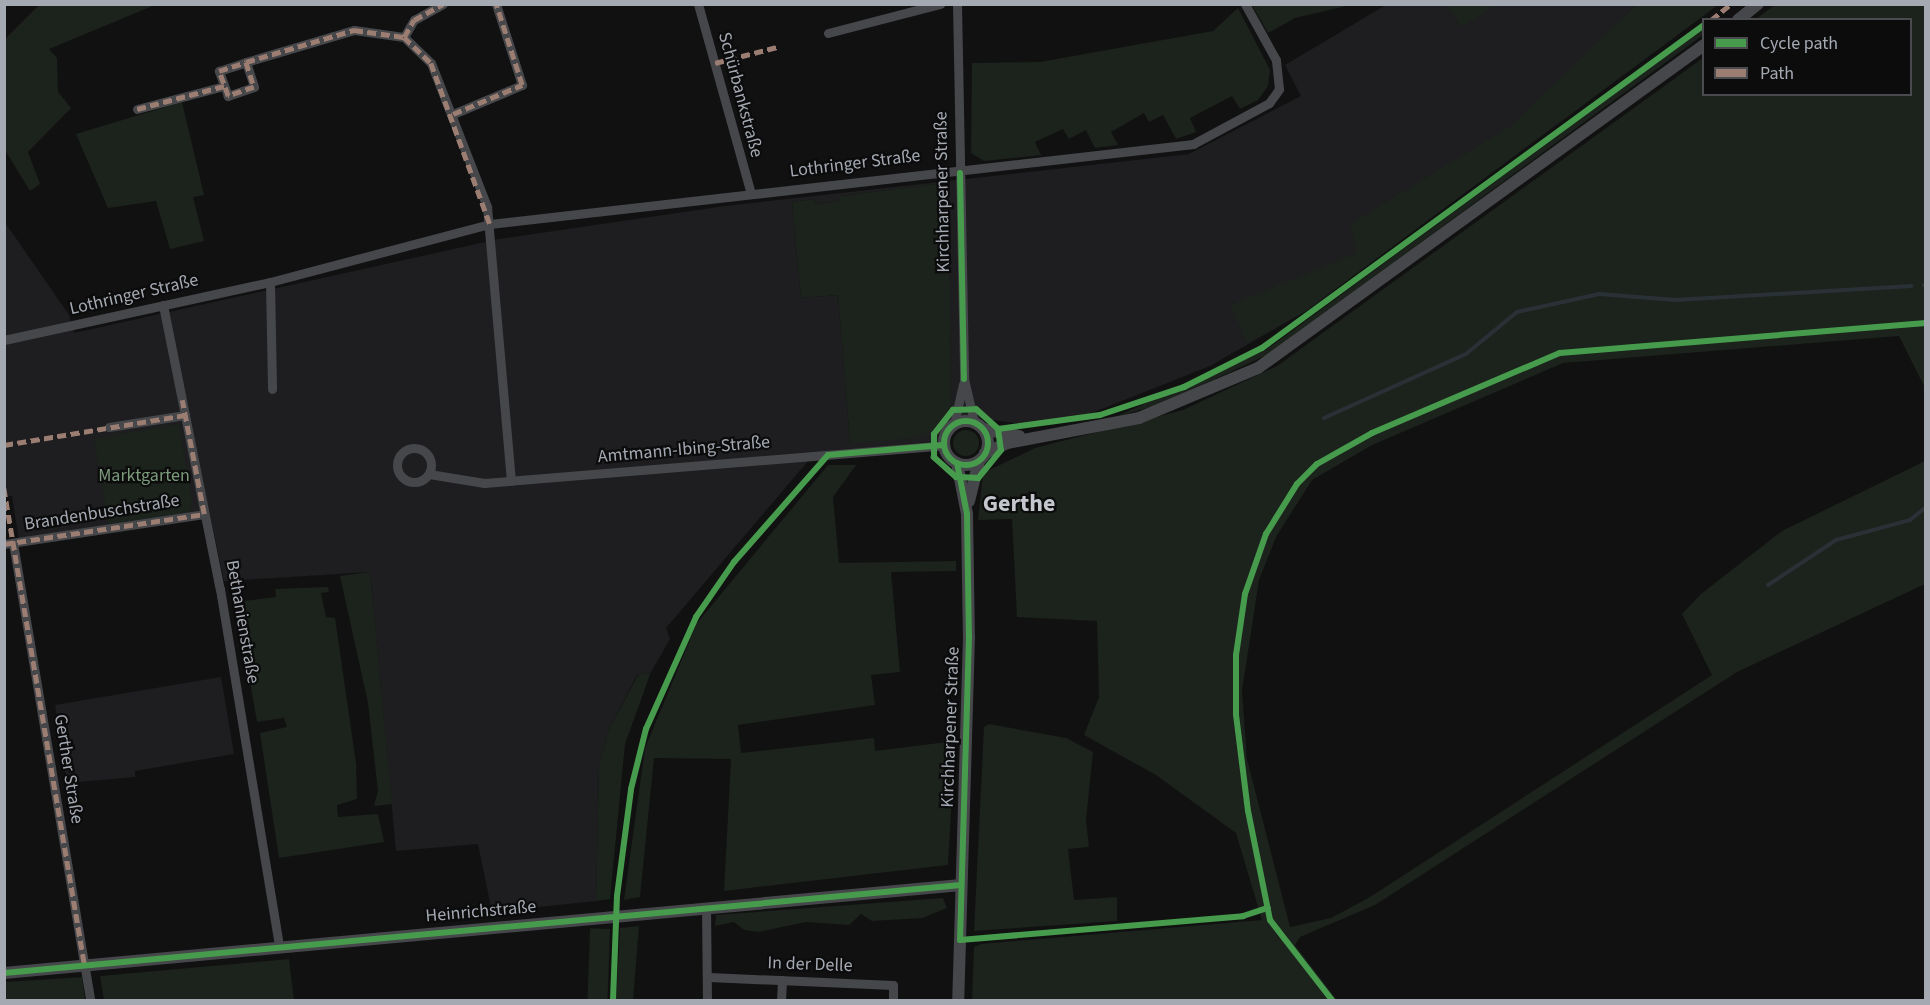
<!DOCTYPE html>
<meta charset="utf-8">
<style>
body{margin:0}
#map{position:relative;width:1930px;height:1005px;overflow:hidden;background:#111112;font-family:"Source Sans 3",sans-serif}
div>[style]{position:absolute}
.built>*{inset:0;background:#1e1e20}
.green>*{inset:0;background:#1c221c;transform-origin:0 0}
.round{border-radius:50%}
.stream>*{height:4px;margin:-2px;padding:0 2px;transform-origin:2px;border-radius:2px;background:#2a3136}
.minor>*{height:9px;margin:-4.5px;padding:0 4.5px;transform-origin:4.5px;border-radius:4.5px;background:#46474a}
.minor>.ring{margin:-4.5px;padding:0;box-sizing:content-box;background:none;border:9px solid #46474a;border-radius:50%}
.tertiary>*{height:12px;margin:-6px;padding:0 6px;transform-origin:6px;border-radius:6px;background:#46474a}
.tertiary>.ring{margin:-6px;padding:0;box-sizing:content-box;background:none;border:12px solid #46474a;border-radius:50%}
.quiet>*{height:4.5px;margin-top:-2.25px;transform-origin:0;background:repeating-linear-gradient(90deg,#9b7d72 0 9px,transparent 0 13.5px)}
.cycleway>*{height:6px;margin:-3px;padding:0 3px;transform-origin:3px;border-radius:3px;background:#469c4c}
.cycleway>.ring{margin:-3px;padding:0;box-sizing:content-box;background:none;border:6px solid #469c4c;border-radius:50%}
span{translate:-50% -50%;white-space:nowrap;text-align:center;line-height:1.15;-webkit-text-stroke:4.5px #0c0c0d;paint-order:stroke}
.street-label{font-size:18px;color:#a4a9b2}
.park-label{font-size:18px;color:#7c9b7c}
.district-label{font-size:24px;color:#c4c8ce;font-weight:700}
.frame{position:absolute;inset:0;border:6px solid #a4a9b2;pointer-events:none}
.legend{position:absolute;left:1702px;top:18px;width:210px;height:78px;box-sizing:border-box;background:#0c0c0d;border:2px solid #494b4f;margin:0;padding:8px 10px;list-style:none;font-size:18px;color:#a4a9b2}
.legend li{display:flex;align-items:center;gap:12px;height:30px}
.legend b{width:30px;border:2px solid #494b4f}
</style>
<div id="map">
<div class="built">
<div style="clip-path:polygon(evenodd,1386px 5px,1636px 5px,1409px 233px,1306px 311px,1210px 366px,1079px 418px,1021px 424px,964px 416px,951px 419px,939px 441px,814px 454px,666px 628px,670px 639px,651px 672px,637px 675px,609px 729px,599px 765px,596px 901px,492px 912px,478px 844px,396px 851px,370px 572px,224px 581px,209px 510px,19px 540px,12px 496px,4px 497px,4px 221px,69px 315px,74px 333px,499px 239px,725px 206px,1189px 154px,1301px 96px,1285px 65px,1386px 5px,944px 183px,949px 187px,951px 409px,939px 427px,850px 443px,838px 295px,801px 298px,792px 202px,814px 199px,815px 204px,841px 201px,840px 196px,944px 183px)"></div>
<div style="clip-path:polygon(221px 677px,234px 754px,135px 771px,135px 777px,67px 783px,55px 705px)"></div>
</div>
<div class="green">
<div style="clip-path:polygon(1776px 4px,1925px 5px,1925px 388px,1899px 336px,1563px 363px,1372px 445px,1312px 480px,1276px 537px,1259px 580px,1242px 691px,1247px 759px,1290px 927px,1331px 918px,1370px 897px,1712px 675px,1682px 614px,1701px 594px,1782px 531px,1925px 461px,1925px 584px,1737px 672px,1375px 905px,1300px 937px,1295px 945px,1337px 1000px,972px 1000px,974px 947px,981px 944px,1262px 920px,1236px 833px,1156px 775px,1084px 735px,1099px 697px,1097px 621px,1017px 617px,1012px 519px,978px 520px,983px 473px,1035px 448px,1183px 410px,1277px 366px,1703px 58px,1704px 94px,1910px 94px,1910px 20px,1756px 19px)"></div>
<div style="clip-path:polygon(39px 5px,155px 5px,49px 49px,57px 58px,58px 92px,71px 108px,28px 152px,40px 184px,30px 191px,5px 150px,4px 40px)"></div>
<div style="clip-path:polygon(1252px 5px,1351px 5px,1295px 18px,1268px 33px)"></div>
<div style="clip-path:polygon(1448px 5px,1497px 5px,1461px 27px)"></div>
<div style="clip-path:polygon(1636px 5px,1718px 5px,1306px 311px,1247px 343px,1230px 305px,1357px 253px,1350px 224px,1509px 127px)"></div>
<div style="clip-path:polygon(1238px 8px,1270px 70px,1268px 86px,1258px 100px,1240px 109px,1232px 96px,1190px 118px,1196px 132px,1176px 139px,1163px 115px,1149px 122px,1144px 113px,1111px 132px,1118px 145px,1095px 148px,1086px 130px,1069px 139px,1063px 129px,1035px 142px,1041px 155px,984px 161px,971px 153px,972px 63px,1040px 62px,1213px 31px)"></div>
<div style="clip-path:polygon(1703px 29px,1703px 35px,1269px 354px,1161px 404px,1115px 417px,1266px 350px)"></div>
<div style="clip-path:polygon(182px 102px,204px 195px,193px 197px,204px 241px,170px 249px,156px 201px,108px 208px,76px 134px)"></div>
<div style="clip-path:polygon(944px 183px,949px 187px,951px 409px,939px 427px,916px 438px,850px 443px,838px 295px,801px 298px,792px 202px,814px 199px,815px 204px,840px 201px,840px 196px)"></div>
<div style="clip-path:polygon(179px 424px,192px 502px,189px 514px,109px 527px,94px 439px)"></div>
<div class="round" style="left:953px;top:430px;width:26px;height:26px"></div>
<div style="clip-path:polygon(828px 465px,856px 465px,833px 497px,839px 563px,956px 561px,956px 571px,891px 572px,900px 672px,871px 675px,875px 705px,738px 725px,741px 753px,874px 738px,875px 751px,955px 741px,948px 865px,724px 891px,731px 759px,654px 758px,640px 897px,624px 900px,645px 748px,697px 623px)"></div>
<div style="clip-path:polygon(370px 572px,392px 804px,374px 806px,378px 791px,368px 703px,340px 576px)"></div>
<div style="clip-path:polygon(328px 587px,329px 592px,321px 593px,326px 617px,335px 618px,356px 763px,357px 799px,337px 805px,338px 817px,378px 814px,384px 842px,279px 858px,260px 733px,287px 727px,284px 718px,257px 722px,236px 602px,276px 597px,275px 589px)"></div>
<div style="clip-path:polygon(651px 672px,625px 744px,610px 899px,596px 901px,599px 765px,609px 729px,638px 675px)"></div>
<div style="clip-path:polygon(989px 724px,1066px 738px,1093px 752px,1086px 820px,1089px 847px,1068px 849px,1074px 900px,1117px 897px,1117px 921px,974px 931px,984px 727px)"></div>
<div style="clip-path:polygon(943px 898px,947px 908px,922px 918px,872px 921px,861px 914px,849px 925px,806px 922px,759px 932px,744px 930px,734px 922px,715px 926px,716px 915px)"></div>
<div style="clip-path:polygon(639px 926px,633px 1000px,616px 1000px,620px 928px)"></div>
<div style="left:610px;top:929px;width:71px;height:20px;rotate:92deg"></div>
<div style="clip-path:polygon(289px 959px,294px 1000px,104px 1000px,100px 976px)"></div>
<div style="clip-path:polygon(82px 977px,85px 1000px,5px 1000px,5px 982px)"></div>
</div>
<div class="stream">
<div style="left:1924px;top:285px;width:2px"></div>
<div style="left:1324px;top:418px;width:156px;rotate:-24.3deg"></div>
<div style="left:1466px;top:354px;width:66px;rotate:-39.5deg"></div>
<div style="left:1517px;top:312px;width:84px;rotate:-12.4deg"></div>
<div style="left:1599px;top:294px;width:77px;rotate:4.5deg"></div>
<div style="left:1676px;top:300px;width:236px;rotate:-3.4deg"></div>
<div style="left:1768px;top:585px;width:82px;rotate:-33.5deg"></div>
<div style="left:1836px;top:540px;width:77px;rotate:-15.1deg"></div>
<div style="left:1910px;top:520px;width:21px;rotate:-39deg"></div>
</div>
<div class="minor">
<div style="left:698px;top:4px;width:197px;rotate:74.4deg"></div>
<div style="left:957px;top:4px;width:375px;rotate:88.9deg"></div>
<div style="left:964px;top:379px;width:44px;rotate:76.9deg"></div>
<div style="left:828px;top:33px;width:116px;rotate:-14.5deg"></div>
<div style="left:404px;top:37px;width:20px;rotate:-60deg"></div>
<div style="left:414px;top:20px;width:33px;rotate:-29deg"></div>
<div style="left:246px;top:62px;width:26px;rotate:72deg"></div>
<div style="left:254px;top:87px;width:28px;rotate:161deg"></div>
<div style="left:228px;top:96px;width:27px;rotate:-110deg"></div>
<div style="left:219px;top:71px;width:28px;rotate:-18deg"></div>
<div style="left:246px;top:62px;width:113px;rotate:-16.5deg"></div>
<div style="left:354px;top:30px;width:50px;rotate:8deg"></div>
<div style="left:404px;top:37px;width:37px;rotate:44deg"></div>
<div style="left:431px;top:63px;width:155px;rotate:68.7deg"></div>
<div style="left:487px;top:207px;width:275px;rotate:85deg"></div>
<div style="left:137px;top:109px;width:90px;rotate:-14.8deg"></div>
<div style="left:453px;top:114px;width:75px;rotate:-22.8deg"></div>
<div style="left:522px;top:85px;width:85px;rotate:-107.8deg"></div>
<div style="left:270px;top:282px;width:107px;rotate:88.9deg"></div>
<div style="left:163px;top:305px;width:290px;rotate:78.7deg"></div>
<div style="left:220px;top:589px;width:362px;rotate:80.6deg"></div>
<div style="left:4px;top:340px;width:272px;rotate:-12.3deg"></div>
<div style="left:270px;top:282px;width:228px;rotate:-14.8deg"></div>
<div style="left:490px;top:224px;width:708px;rotate:-6.49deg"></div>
<div style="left:1193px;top:144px;width:86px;rotate:-28.3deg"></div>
<div style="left:1269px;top:103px;width:17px;rotate:-54deg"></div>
<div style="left:1279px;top:89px;width:29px;rotate:-96deg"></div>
<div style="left:1276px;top:60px;width:64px;rotate:-119deg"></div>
<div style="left:954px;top:424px;width:41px;rotate:-77.3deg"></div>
<div style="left:109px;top:427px;width:77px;rotate:-9deg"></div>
<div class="ring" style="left:397px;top:448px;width:25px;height:25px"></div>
<div style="left:429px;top:474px;width:56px;rotate:9.3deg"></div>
<div style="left:484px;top:483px;width:462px;rotate:-4.7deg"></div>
<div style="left:13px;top:543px;width:463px;rotate:80.4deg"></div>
<div style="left:4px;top:544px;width:202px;rotate:-8.5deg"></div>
<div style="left:706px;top:907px;width:93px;rotate:89.4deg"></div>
<div style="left:709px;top:977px;width:184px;rotate:2.5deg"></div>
<div style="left:893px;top:985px;width:15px;rotate:90deg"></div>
<div style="left:781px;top:1000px;width:20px;rotate:-87deg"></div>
</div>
<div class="tertiary">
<div style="left:1738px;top:20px;width:26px;rotate:-39deg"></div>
<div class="ring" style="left:944px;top:421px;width:32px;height:32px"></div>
<div style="left:983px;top:429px;width:37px;rotate:11deg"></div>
<div style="left:985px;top:453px;width:24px;rotate:-24deg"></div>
<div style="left:1007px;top:443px;width:134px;rotate:-10.7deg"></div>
<div style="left:1139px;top:418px;width:129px;rotate:-22.8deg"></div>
<div style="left:1258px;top:368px;width:551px;rotate:-35.91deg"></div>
<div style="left:957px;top:463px;width:52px;rotate:78.9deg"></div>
<div style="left:967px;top:514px;width:123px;rotate:89.1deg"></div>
<div style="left:969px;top:637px;width:363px;rotate:91.7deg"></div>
<div style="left:969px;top:501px;width:41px;rotate:-76deg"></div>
<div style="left:4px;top:973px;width:961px;rotate:-5.25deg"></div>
</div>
<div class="quiet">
<div style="left:1711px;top:20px;width:26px;rotate:-39deg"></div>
<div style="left:404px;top:37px;width:20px;rotate:-60deg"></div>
<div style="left:414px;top:20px;width:33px;rotate:-29deg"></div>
<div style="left:246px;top:62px;width:26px;rotate:72deg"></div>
<div style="left:254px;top:87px;width:28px;rotate:161deg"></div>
<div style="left:228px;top:96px;width:27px;rotate:-110deg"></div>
<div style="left:219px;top:71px;width:28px;rotate:-18deg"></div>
<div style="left:246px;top:62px;width:113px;rotate:-16.5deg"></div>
<div style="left:354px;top:30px;width:50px;rotate:8deg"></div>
<div style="left:404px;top:37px;width:37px;rotate:44deg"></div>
<div style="left:431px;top:63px;width:171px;rotate:69.9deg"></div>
<div style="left:715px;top:63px;width:64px;rotate:-14.5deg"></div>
<div style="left:137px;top:109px;width:90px;rotate:-14.8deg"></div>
<div style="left:453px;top:114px;width:75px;rotate:-22.8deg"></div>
<div style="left:522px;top:85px;width:85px;rotate:-107.8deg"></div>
<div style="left:4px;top:445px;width:183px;rotate:-9.4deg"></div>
<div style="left:4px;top:488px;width:485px;rotate:80.4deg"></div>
<div style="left:4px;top:544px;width:202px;rotate:-8.5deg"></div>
<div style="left:204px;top:514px;width:116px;rotate:-100.9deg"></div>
</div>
<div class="cycleway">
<div style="left:960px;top:173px;width:206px;rotate:88.9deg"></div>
<div style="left:976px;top:409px;width:30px;rotate:42deg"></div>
<div style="left:998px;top:429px;width:21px;rotate:82deg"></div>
<div style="left:1001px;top:450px;width:36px;rotate:129deg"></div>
<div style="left:978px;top:478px;width:22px;rotate:-177deg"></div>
<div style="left:956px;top:477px;width:30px;rotate:-138deg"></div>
<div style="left:934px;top:457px;width:23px;rotate:-90deg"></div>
<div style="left:934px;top:434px;width:31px;rotate:-52deg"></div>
<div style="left:953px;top:410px;width:23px;rotate:-2deg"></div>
<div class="ring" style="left:944px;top:421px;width:38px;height:38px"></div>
<div style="left:998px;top:429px;width:103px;rotate:-7.8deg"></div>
<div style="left:1100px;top:415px;width:89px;rotate:-18.4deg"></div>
<div style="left:1184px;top:387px;width:87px;rotate:-26.6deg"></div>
<div style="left:1262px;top:348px;width:547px;rotate:-36.16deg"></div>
<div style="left:957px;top:463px;width:52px;rotate:78.9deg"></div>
<div style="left:967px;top:514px;width:123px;rotate:89.1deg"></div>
<div style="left:969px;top:637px;width:303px;rotate:91.7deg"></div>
<div style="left:960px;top:940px;width:284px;rotate:-4.8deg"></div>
<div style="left:1243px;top:916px;width:26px;rotate:-18deg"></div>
<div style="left:4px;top:973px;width:961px;rotate:-5.25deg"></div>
<div style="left:613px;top:1000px;width:104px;rotate:-87.8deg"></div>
<div style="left:617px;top:896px;width:108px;rotate:-82.5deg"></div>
<div style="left:631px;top:789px;width:62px;rotate:-76deg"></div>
<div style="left:646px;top:729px;width:123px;rotate:-65.9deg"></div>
<div style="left:696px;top:617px;width:67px;rotate:-55.4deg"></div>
<div style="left:734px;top:562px;width:142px;rotate:-48.7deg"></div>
<div style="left:828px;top:455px;width:116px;rotate:-4.9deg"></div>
<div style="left:1332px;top:1000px;width:101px;rotate:-127.8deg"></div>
<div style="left:1270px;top:920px;width:111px;rotate:-101.4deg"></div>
<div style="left:1248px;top:811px;width:98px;rotate:-97.1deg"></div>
<div style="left:1236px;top:714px;width:59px;rotate:-90deg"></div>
<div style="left:1236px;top:655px;width:62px;rotate:-81.6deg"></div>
<div style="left:1245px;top:594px;width:64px;rotate:-70.7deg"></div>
<div style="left:1266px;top:534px;width:59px;rotate:-58.2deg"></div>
<div style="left:1297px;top:484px;width:28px;rotate:-45deg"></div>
<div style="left:1317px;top:464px;width:63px;rotate:-29.4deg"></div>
<div style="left:1372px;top:433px;width:204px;rotate:-23.1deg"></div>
<div style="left:1560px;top:353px;width:367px;rotate:-4.7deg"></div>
</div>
<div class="street-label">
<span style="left:740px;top:95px;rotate:75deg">Schürbankstraße</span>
<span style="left:855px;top:164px;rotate:-7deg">Lothringer Straße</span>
<span style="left:943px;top:192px;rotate:-91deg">Kirchharpener Straße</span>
<span style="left:134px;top:295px;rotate:-13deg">Lothringer Straße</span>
<span style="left:684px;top:450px;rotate:-5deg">Amtmann-Ibing-Straße</span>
<span style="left:102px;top:513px;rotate:-9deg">Brandenbuschstraße</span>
<span style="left:242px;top:622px;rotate:80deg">Bethanienstraße</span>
<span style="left:951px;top:727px;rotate:-88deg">Kirchharpener Straße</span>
<span style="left:68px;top:769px;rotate:81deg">Gerther Straße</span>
<span style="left:481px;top:912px;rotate:-5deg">Heinrichstraße</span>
<span style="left:810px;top:965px;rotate:2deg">In der Delle</span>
</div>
<div class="park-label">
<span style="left:144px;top:476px">Marktgarten</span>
</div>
<div class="district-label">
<span style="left:1019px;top:504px">Gerthe</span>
</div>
<div class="frame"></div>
<ul class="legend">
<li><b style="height:8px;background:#469c4c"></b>Cycle path</li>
<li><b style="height:8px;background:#9b7d72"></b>Path</li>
</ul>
</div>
